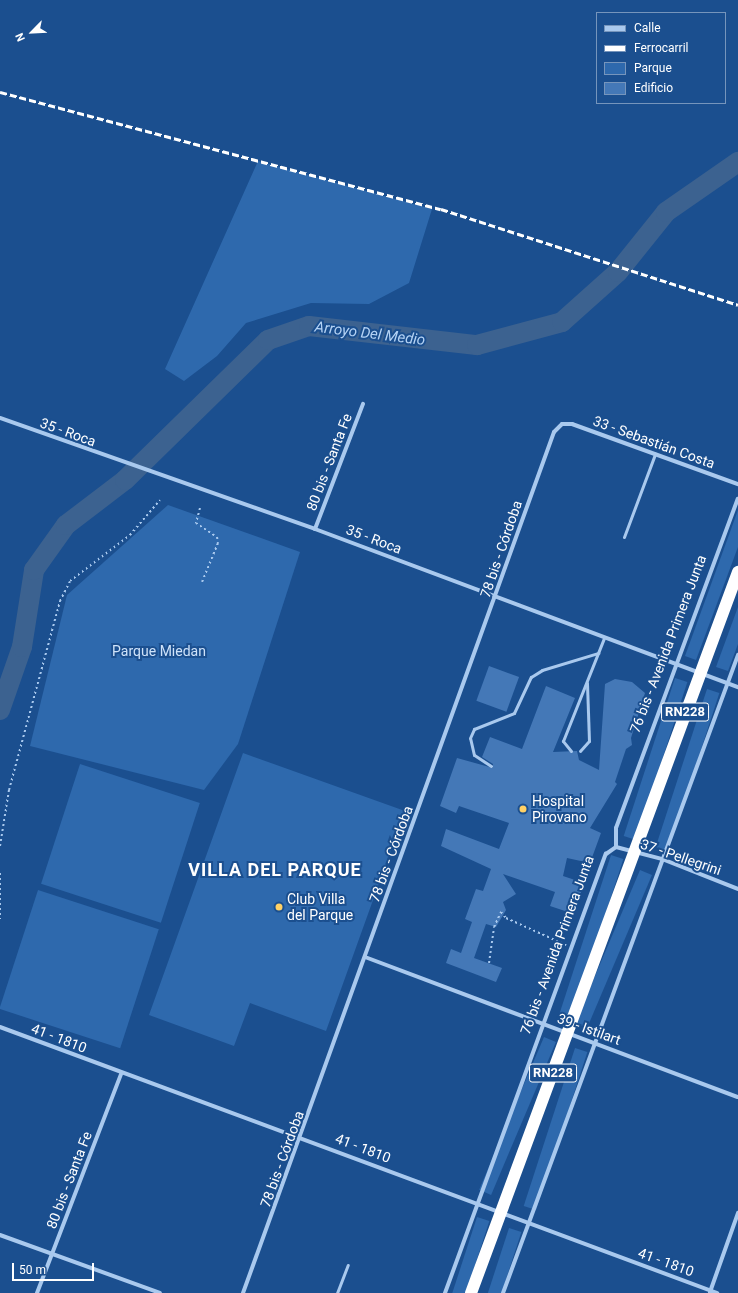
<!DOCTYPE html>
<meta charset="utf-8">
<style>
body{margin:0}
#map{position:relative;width:738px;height:1293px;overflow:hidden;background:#1b4f8f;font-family:Roboto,sans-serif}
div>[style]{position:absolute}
.green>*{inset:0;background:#2e69ad;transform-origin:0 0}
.river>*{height:20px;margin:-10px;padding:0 10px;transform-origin:10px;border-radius:10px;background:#3c6290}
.building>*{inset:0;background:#4478b7;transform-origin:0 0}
.path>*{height:2px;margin-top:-1px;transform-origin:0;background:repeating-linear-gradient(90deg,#a9c9ee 0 2px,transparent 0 5px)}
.lane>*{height:3px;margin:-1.5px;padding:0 1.5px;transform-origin:1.5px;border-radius:1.5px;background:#a9c9ee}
.street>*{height:4px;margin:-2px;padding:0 2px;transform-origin:2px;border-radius:2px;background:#a9c9ee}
.highway>*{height:12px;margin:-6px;padding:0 6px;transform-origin:6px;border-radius:6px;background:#fff}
.rail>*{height:3px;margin-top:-1.5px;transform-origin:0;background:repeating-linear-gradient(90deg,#fff 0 7px,transparent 0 10px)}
.dots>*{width:11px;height:11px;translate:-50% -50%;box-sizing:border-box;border:2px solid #1b4f8f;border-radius:50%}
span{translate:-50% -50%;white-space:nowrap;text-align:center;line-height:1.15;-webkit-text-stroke:4px #1b4f8f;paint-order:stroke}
.shield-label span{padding:1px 3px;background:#1b4f8f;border:1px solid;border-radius:3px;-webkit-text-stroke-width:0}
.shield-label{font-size:13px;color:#fff;font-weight:700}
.street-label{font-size:14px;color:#fff}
.park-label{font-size:14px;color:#cfe3fa}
.poi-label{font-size:14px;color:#fff}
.left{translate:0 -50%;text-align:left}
.water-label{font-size:15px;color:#b5d3f5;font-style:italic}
.district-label{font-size:18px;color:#fff;font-weight:700;letter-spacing:1px}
.legend{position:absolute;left:596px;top:12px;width:130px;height:92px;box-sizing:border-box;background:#1b4f8f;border:1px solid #7695bc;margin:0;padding:5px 7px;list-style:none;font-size:12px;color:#fff}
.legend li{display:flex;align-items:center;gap:8px;height:20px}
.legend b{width:20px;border:1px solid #7695bc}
.north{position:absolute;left:12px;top:12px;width:40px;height:40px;-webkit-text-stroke:3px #1b4f8f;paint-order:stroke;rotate:246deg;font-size:11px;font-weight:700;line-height:16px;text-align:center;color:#fff}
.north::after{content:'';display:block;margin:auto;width:14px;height:18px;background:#fff;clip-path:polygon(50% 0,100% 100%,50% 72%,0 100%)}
.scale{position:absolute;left:12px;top:1263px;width:82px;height:18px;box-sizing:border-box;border:2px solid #fff;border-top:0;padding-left:5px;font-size:12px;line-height:14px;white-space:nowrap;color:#fff;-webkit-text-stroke:3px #1b4f8f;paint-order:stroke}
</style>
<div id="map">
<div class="green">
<div style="clip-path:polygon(258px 161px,432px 209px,409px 283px,369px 304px,311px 303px,246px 323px,217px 356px,184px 381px,165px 369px)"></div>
<div style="clip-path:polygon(168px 505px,300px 552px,238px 744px,204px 790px,30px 746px,67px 595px)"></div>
<div style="clip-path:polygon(738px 510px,738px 547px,696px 660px,685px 656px)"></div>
<div style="clip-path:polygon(738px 607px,738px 644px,728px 671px,716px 667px)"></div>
<div style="left:675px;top:678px;width:13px;height:166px;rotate:18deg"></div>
<div style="left:707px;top:689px;width:13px;height:166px;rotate:18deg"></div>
<div style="clip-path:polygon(243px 753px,405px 811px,326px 1031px,250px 1003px,234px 1046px,149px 1015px)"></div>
<div style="left:80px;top:764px;width:126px;height:126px;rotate:18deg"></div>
<div style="left:611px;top:855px;width:13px;height:166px;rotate:18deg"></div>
<div style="left:640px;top:870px;width:13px;height:166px;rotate:23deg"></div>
<div style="left:38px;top:890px;width:127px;height:125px;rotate:18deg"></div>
<div style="left:544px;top:1037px;width:13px;height:166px;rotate:23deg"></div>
<div style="left:575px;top:1048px;width:13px;height:166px;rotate:18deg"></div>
<div style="left:477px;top:1217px;width:13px;height:81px;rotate:18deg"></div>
<div style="left:509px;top:1228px;width:13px;height:70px;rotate:18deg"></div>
</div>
<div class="river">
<div style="left:0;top:710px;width:67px;rotate:-70.8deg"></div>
<div style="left:22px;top:647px;width:78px;rotate:-81.1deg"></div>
<div style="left:34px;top:570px;width:55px;rotate:-54.6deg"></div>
<div style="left:66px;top:525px;width:74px;rotate:-37.3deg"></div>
<div style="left:125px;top:480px;width:200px;rotate:-44.4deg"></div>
<div style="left:268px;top:340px;width:43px;rotate:-18.9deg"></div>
<div style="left:309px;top:326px;width:169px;rotate:6.5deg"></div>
<div style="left:477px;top:345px;width:88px;rotate:-15.1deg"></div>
<div style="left:562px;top:322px;width:75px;rotate:-41.8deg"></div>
<div style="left:618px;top:272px;width:77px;rotate:-51.3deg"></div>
<div style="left:666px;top:212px;width:88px;rotate:-34.8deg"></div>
</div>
<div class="building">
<div style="left:489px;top:666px;width:32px;height:37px;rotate:20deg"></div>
<div style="clip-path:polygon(615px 679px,632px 682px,645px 693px,631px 738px,632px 745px,626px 749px,615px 782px,617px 784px,590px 828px,601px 833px,590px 863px,567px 858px,563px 876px,584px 883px,574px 914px,550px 906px,555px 892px,503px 874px,516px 894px,503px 902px,506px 910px,496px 927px,486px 924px,474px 958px,502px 968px,496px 982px,446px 963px,451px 949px,461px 953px,472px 922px,465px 919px,476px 889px,483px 891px,491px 869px,441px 846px,446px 829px,499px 849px,509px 823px,459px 806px,456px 813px,440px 806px,457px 758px,493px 768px,493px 764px,482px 757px,490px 737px,522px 749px,546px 686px,575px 698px,553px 752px,577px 751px,579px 760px,599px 770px,605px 684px)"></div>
</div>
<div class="path">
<div style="left:200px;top:508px;width:16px;rotate:105deg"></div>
<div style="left:196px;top:523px;width:25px;rotate:34deg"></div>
<div style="left:217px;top:537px;width:6px;rotate:81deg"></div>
<div style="left:218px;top:543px;width:42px;rotate:112.3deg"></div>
<div style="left:0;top:846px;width:57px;rotate:-80.9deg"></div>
<div style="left:9px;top:790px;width:196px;rotate:-74.9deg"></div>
<div style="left:60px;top:601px;width:22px;rotate:-63deg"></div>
<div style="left:70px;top:581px;width:76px;rotate:-37.5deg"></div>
<div style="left:130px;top:535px;width:46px;rotate:-49.4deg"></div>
<div style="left:0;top:873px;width:46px;rotate:90deg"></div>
<div style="left:501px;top:912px;width:8px;rotate:50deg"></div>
<div style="left:506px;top:918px;width:66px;rotate:24.2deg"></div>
<div style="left:489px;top:963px;width:36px;rotate:-82deg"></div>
<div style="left:494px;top:927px;width:17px;rotate:-65deg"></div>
</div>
<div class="lane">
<div style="left:624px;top:537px;width:89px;rotate:-69.5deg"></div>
<div style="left:571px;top:751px;width:13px;rotate:-129deg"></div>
<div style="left:563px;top:741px;width:111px;rotate:-68.3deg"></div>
<div style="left:580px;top:751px;width:13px;rotate:-48deg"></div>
<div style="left:589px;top:741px;width:58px;rotate:-92deg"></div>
<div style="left:491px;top:766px;width:20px;rotate:-147deg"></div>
<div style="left:474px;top:755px;width:17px;rotate:-103deg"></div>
<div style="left:470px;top:738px;width:10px;rotate:-66deg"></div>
<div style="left:474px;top:729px;width:43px;rotate:-21.8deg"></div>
<div style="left:514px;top:713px;width:40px;rotate:-65deg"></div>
<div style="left:531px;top:677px;width:13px;rotate:-32deg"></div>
<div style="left:542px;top:670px;width:59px;rotate:-16.9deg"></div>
<div style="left:337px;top:1293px;width:30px;rotate:-69deg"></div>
</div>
<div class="street">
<div style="left:0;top:418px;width:334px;rotate:19.4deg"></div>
<div style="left:315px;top:529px;width:452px;rotate:20.5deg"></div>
<div style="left:315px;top:529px;width:134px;rotate:-69deg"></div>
<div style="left:616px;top:847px;width:19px;rotate:-90deg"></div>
<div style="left:616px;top:828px;width:351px;rotate:-69.7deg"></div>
<div style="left:616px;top:847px;width:48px;rotate:14.6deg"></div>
<div style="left:662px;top:859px;width:82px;rotate:21.5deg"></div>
<div style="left:365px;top:957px;width:398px;rotate:20.6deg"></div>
<div style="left:0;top:1027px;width:765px;rotate:20.35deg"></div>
<div style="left:0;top:1235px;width:170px;rotate:19.9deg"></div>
<div style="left:710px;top:1292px;width:84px;rotate:-70.5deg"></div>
<div style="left:37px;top:1293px;width:235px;rotate:-69deg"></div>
<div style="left:243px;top:1293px;width:915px;rotate:-70.14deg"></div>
<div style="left:554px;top:432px;width:11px;rotate:-45deg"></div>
<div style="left:562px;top:424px;width:10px"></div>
<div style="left:572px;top:424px;width:177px;rotate:19.9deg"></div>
<div style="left:445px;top:1293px;width:468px;rotate:-69.9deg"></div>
<div style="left:606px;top:854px;width:12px;rotate:-35deg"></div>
<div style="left:503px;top:1293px;width:680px;rotate:-69.78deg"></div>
</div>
<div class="highway">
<div style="left:471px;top:1293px;width:769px;rotate:-69.68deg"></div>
</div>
<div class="rail">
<div style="left:0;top:92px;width:456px;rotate:14.9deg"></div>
<div style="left:441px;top:209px;width:312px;rotate:17.9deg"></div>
</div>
<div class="dots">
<div style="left:523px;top:809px;background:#ffd166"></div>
<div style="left:279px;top:907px;background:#ffd166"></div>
</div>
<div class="shield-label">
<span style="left:685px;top:712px">RN228</span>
<span style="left:553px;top:1073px">RN228</span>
</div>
<div class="street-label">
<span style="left:68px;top:432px;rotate:20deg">35 - Roca</span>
<span style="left:654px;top:442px;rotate:20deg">33 - Sebastián Costa</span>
<span style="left:329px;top:462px;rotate:-69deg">80 bis - Santa Fe</span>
<span style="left:374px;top:539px;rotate:21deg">35 - Roca</span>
<span style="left:501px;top:549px;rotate:-71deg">78 bis - Córdoba</span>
<span style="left:668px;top:644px;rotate:-69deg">76 bis - Avenida Primera Junta</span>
<span style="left:391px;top:854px;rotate:-70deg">78 bis - Córdoba</span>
<span style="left:681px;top:857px;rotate:19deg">37 - Pellegrini</span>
<span style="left:557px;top:945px;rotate:-70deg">76 bis - Avenida Primera Junta</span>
<span style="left:589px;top:1029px;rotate:20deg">39 - Istilart</span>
<span style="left:59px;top:1038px;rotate:21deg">41 - 1810</span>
<span style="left:363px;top:1148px;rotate:21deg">41 - 1810</span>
<span style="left:282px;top:1159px;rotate:-70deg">78 bis - Córdoba</span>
<span style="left:69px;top:1180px;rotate:-69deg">80 bis - Santa Fe</span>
<span style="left:666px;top:1262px;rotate:20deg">41 - 1810</span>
</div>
<div class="park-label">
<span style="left:159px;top:651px">Parque Miedan</span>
</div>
<div class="poi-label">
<span class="left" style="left:532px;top:809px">Hospital<br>Pirovano</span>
<span class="left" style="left:287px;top:907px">Club Villa<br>del Parque</span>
</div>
<div class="water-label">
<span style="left:370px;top:334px;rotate:7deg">Arroyo Del Medio</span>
</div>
<div class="district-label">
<span style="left:275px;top:870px">VILLA DEL PARQUE</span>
</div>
<ul class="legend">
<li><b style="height:5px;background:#a9c9ee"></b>Calle</li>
<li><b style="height:5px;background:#fff"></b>Ferrocarril</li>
<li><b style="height:11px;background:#2e69ad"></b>Parque</li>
<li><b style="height:11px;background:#4478b7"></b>Edificio</li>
</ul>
<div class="north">N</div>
<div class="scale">50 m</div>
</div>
